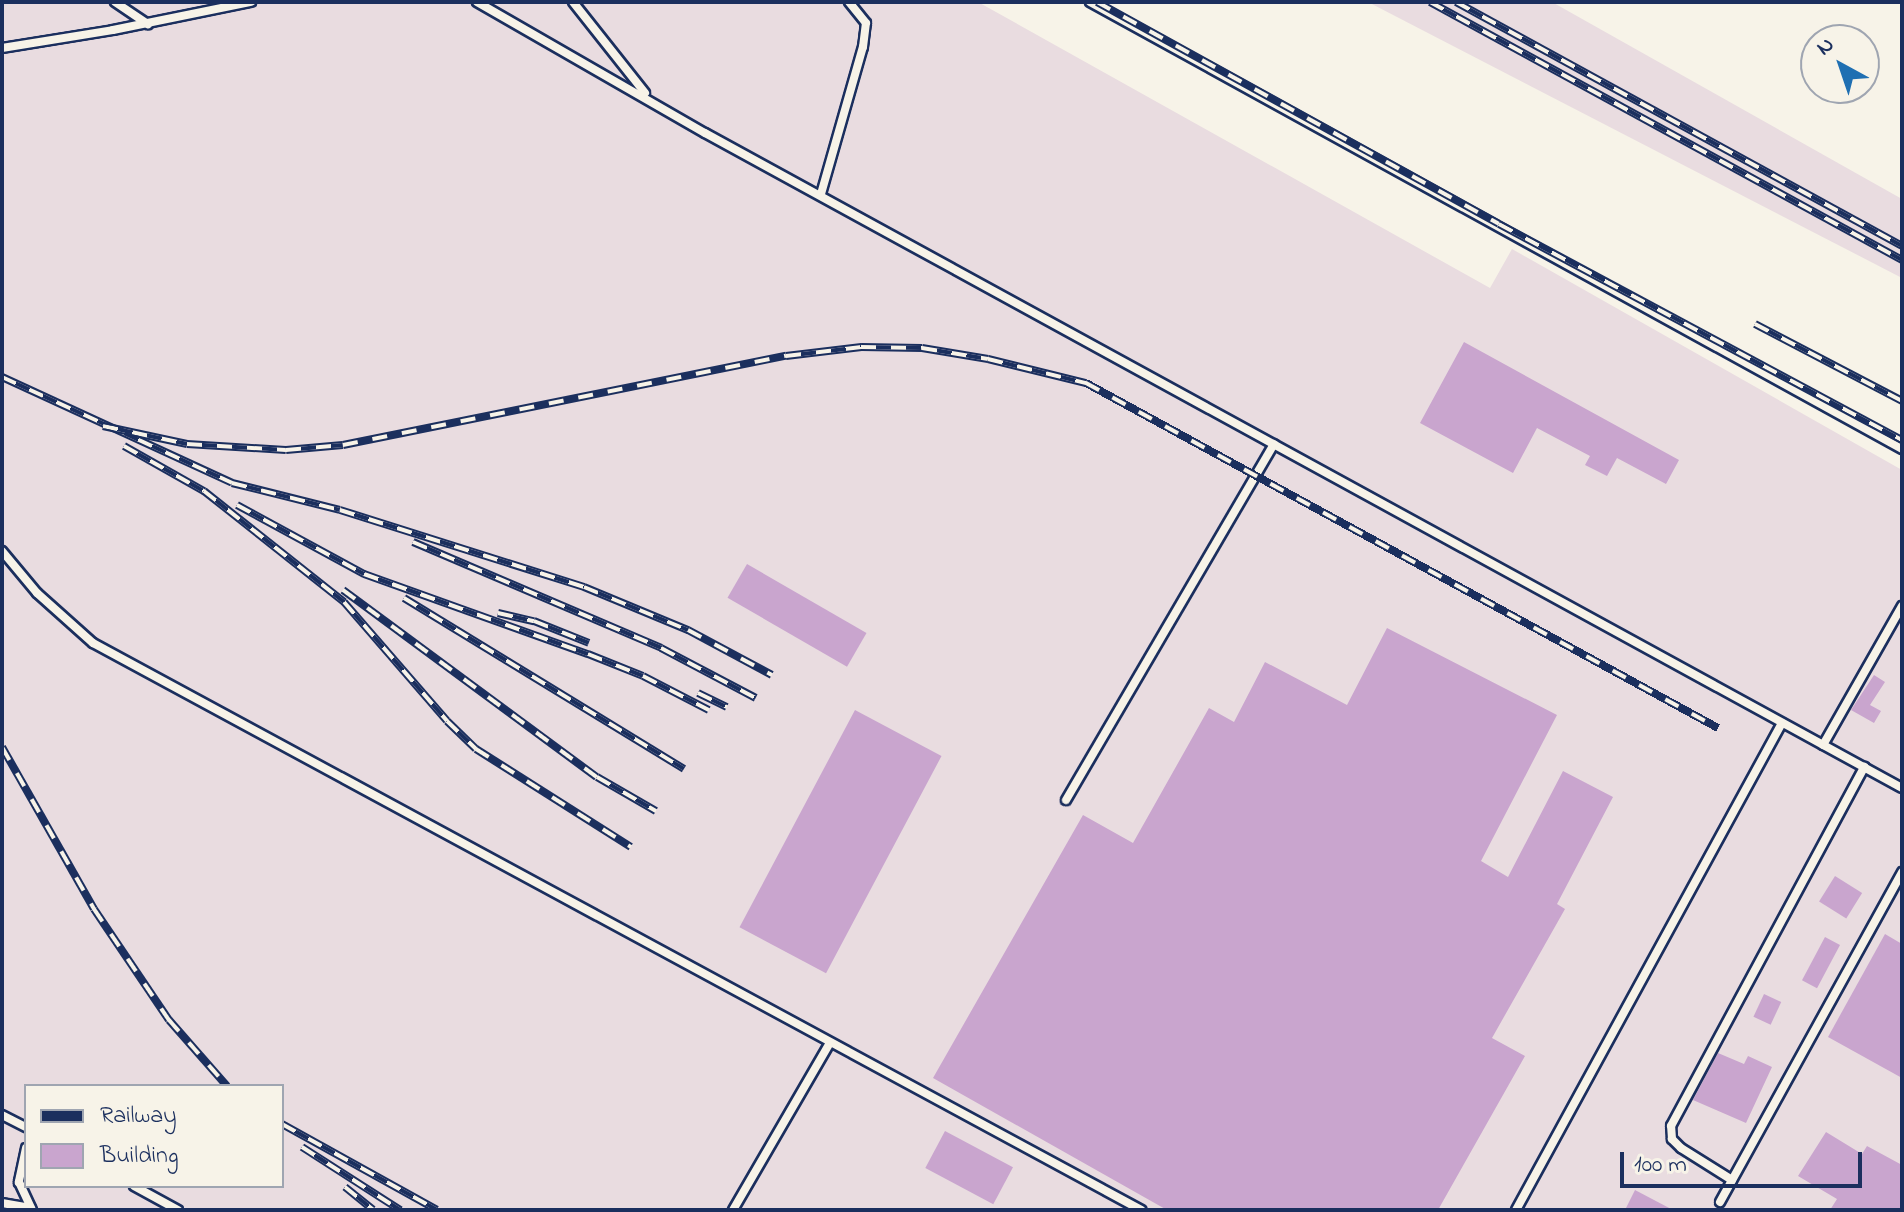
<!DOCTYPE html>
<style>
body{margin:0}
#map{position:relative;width:1904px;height:1212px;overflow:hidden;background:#f7f3e8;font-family:"Indie Flower",sans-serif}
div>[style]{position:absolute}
.built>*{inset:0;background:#e9dce0}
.building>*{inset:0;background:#c9a5ce;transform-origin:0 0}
.roads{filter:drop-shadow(2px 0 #1b2f5e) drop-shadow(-2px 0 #1b2f5e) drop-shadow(0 2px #1b2f5e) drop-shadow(0 -2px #1b2f5e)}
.lane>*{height:8px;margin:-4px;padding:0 4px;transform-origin:4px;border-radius:4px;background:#f7f3e8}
.rail>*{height:8px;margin-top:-4px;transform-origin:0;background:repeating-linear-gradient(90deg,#f7f3e8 0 15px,#1b2f5e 0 30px);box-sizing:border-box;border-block:2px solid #1b2f5e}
span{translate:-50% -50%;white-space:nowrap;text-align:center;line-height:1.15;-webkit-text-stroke:6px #f7f3e8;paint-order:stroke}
.frame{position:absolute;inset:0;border:4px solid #1b2f5e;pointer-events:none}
.legend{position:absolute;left:24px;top:1084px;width:260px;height:104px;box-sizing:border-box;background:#f7f3e8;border:2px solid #9fa5b1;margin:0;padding:10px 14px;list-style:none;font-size:24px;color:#1b2f5e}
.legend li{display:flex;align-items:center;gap:16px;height:40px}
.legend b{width:40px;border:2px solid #9fa5b1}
.north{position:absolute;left:1800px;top:24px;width:80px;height:80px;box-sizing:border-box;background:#f7f3e8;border:2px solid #9fa5b1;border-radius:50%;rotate:320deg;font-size:22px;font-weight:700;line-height:32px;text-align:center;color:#1b2f5e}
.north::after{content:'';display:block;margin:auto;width:28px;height:36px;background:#1f6fb2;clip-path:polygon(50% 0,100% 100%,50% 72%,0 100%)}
.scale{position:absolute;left:1620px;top:1152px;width:242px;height:36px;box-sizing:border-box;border:4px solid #1b2f5e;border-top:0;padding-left:10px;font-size:24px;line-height:28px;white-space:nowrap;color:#1b2f5e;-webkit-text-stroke:6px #f7f3e8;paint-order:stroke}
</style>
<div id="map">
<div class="built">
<div style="clip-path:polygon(evenodd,2px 2px,978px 2px,1490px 288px,1512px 249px,1902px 470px,1902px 1210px,2px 1210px,2px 2px,26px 1086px,282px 1086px,282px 1186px,26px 1186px,26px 1086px)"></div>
<div style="clip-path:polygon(1368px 2px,1552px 2px,1902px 199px,1902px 278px)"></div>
</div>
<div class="building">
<div style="clip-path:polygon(1464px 342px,1679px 460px,1666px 484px,1617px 458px,1607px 476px,1585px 465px,1590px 456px,1537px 428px,1513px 473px,1420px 423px)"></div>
<div style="left:747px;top:564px;width:138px;height:39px;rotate:30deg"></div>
<div style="clip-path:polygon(1387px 628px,1557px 715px,1481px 861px,1508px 877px,1563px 771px,1613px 797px,1557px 904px,1565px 909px,1492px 1038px,1525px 1056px,1438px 1210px,1167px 1210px,933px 1078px,1083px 815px,1133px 843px,1209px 708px,1234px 722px,1265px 662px,1347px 705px)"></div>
<div style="clip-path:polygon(1874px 675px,1885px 682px,1870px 705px,1881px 711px,1874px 723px,1851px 710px)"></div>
<div style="left:855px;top:710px;width:98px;height:246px;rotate:28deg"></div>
<div style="left:1835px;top:876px;width:32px;height:30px;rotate:32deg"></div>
<div style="clip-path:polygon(1885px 934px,1902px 944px,1902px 1078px,1828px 1037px)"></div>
<div style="left:1825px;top:937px;width:17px;height:49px;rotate:28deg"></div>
<div style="left:1764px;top:994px;width:19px;height:25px;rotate:25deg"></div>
<div style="clip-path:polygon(1718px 1053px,1744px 1064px,1748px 1056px,1772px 1067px,1746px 1123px,1693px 1100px)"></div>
<div style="left:945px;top:1131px;width:77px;height:42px;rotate:28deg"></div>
<div style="clip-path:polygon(1826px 1132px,1862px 1154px,1867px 1146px,1902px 1165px,1902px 1210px,1830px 1210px,1837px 1199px,1798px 1176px)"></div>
<div style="clip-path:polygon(1635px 1190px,1673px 1210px,1625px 1210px)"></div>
</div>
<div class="roads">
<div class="lane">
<div style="left:115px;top:2px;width:40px;rotate:34deg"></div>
<div style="left:477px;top:2px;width:263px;rotate:29.9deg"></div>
<div style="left:705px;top:133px;width:1364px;rotate:28.69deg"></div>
<div style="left:573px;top:2px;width:116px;rotate:51.6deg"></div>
<div style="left:1090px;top:2px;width:927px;rotate:28.83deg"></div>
<div style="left:2px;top:48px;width:112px;rotate:-9.2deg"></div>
<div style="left:113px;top:30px;width:141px;rotate:-11.5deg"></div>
<div style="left:821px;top:194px;width:153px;rotate:-74.1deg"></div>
<div style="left:863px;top:47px;width:24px;rotate:-83deg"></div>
<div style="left:866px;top:23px;width:27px;rotate:-129deg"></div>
<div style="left:2px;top:551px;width:55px;rotate:50.2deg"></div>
<div style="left:37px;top:593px;width:75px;rotate:41.8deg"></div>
<div style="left:93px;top:643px;width:1192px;rotate:28.41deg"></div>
<div style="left:1823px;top:745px;width:160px;rotate:-60.4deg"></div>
<div style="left:1066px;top:800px;width:412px;rotate:-59.7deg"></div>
<div style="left:2px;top:1115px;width:27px;rotate:27deg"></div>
<div style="left:26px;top:1148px;width:35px;rotate:102deg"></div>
<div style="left:19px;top:1182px;width:31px;rotate:65deg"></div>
<div style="left:1732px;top:1180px;width:60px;rotate:-147.9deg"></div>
<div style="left:1681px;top:1148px;width:13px;rotate:-135deg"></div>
<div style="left:1672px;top:1139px;width:13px;rotate:-94deg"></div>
<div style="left:1671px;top:1126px;width:408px;rotate:-61.7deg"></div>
<div style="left:134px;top:1186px;width:50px;rotate:28.6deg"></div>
<div style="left:1720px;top:1202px;width:377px;rotate:-61.1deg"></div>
<div style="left:2px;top:1203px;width:29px;rotate:10deg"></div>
<div style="left:733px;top:1210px;width:193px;rotate:-59.9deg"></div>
<div style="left:1516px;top:1210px;width:555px;rotate:-61.36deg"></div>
</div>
</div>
<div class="rail">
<div style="left:1097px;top:2px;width:459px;rotate:28.9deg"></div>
<div style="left:1499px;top:224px;width:457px;rotate:28.2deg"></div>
<div style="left:1430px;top:2px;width:538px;rotate:28.66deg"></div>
<div style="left:1456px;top:2px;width:508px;rotate:28.68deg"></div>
<div style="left:1755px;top:324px;width:166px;rotate:27.6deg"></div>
<div style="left:2px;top:377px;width:253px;rotate:24.7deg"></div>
<div style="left:232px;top:483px;width:111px;rotate:14deg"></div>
<div style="left:340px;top:510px;width:256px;rotate:17.5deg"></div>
<div style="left:584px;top:587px;width:113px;rotate:22.5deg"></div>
<div style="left:688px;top:630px;width:95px;rotate:28.2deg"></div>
<div style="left:103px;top:426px;width:86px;rotate:12.1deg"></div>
<div style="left:187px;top:444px;width:99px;rotate:3.5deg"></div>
<div style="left:286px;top:450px;width:57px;rotate:-5deg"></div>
<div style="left:343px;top:445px;width:452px;rotate:-11.4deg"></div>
<div style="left:786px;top:356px;width:76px;rotate:-6.8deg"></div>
<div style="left:861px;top:347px;width:61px;rotate:0.9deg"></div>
<div style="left:922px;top:348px;width:67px;rotate:9.5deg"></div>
<div style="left:988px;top:359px;width:101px;rotate:13.8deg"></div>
<div style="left:1086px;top:383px;width:720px;rotate:28.63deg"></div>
<div style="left:124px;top:446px;width:92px;rotate:29.4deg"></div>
<div style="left:204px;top:491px;width:179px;rotate:38.4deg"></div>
<div style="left:344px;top:602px;width:157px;rotate:49.1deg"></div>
<div style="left:447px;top:721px;width:40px;rotate:44deg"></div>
<div style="left:476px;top:749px;width:183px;rotate:32.3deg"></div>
<div style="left:237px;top:505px;width:145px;rotate:28.5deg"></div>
<div style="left:364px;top:574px;width:238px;rotate:19.7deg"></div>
<div style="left:588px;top:654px;width:59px;rotate:21.8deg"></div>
<div style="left:643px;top:676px;width:74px;rotate:27.3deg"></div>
<div style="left:413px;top:542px;width:270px;rotate:23.1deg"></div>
<div style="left:661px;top:648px;width:107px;rotate:27.8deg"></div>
<div style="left:343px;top:590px;width:315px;rotate:36.4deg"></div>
<div style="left:597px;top:777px;width:68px;rotate:30deg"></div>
<div style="left:404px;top:598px;width:328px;rotate:31.4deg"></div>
<div style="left:498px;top:613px;width:37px;rotate:13deg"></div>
<div style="left:534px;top:621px;width:59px;rotate:21.8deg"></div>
<div style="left:698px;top:693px;width:32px;rotate:26deg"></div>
<div style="left:2px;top:747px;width:186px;rotate:60.4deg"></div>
<div style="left:94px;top:909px;width:134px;rotate:56deg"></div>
<div style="left:169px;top:1020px;width:88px;rotate:48.7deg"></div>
<div style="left:282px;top:1124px;width:177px;rotate:29deg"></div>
<div style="left:302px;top:1147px;width:117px;rotate:32.7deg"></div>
<div style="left:345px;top:1187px;width:36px;rotate:39deg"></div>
</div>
<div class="frame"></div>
<ul class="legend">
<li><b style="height:10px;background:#1b2f5e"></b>Railway</li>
<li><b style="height:22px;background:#c9a5ce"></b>Building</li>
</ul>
<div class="north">N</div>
<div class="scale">100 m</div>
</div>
